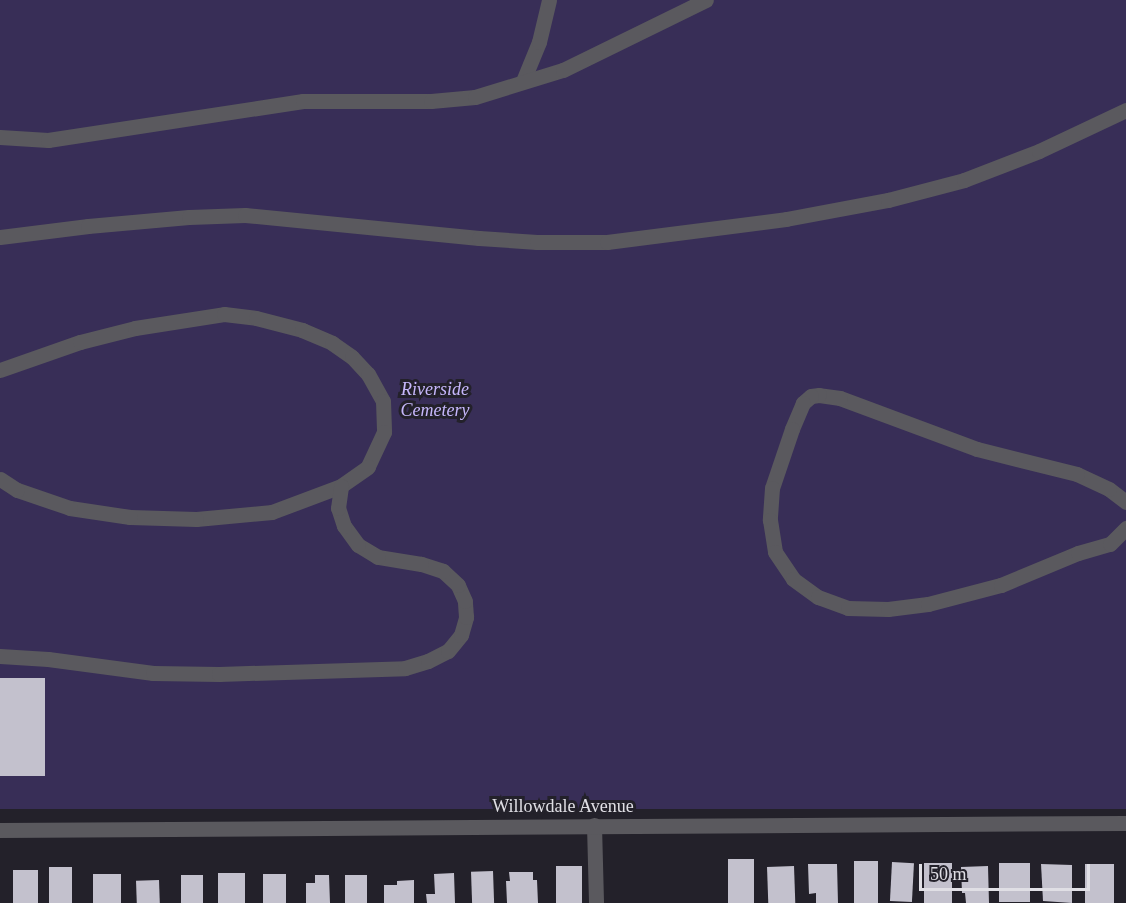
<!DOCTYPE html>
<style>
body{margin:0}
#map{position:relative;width:1126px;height:903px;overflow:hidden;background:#23212a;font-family:Georgia,serif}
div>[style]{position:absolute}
.green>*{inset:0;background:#382e57;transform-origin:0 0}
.building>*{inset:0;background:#c3c1cd;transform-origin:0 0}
.minor>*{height:15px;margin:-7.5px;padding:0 7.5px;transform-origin:7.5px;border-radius:7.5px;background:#5a595e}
span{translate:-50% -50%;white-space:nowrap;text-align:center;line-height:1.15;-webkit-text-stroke:6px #23212a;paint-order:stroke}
.park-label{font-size:18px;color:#c6b7fb;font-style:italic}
.street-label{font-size:18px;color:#e0dfe5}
.scale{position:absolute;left:919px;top:864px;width:171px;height:27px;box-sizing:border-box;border:3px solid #e0dfe5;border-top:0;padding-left:8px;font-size:18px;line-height:21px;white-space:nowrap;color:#e0dfe5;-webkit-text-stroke:4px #23212a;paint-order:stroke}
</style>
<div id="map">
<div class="green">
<div style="left:0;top:0;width:1126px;height:809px"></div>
</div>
<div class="building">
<div style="left:0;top:678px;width:45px;height:98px"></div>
<div style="left:728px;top:859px;width:26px;height:44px"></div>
<div style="left:854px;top:861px;width:24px;height:42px"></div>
<div style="left:892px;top:862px;width:22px;height:39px;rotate:3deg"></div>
<div style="left:924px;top:863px;width:28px;height:40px"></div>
<div style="left:999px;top:863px;width:31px;height:39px"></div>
<div style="clip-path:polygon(808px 864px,837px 864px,838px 903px,816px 903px,816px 893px,809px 894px)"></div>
<div style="clip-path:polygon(1041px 864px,1072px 865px,1072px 903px,1043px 901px)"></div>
<div style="left:1085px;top:864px;width:29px;height:39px"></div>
<div style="left:556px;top:866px;width:26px;height:37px"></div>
<div style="left:794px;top:866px;width:37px;height:27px;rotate:88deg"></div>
<div style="clip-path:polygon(988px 866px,989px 903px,966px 903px,965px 893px,962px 893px,961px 867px)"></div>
<div style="left:49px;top:867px;width:23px;height:36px"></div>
<div style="left:13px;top:870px;width:25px;height:33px"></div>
<div style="left:493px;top:871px;width:32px;height:22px;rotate:88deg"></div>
<div style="clip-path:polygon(509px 872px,533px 872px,533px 880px,537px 880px,538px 903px,507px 903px,506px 881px,510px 881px)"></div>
<div style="left:218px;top:873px;width:27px;height:30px"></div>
<div style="clip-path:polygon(454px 873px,455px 903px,427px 903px,426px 894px,435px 894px,434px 874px)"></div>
<div style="left:93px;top:874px;width:28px;height:29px"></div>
<div style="left:263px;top:874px;width:23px;height:29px"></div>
<div style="left:181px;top:875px;width:22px;height:28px"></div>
<div style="clip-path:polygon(315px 875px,329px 875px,330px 903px,306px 903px,306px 883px,315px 883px)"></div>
<div style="left:345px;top:875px;width:22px;height:28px"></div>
<div style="left:159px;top:880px;width:23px;height:23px;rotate:88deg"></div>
<div style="clip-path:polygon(414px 880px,414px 903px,384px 903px,384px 885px,397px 885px,397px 881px)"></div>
</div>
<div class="minor">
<div style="left:523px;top:81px;width:42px;rotate:-67.7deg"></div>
<div style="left:539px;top:42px;width:43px;rotate:-76.6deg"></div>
<div style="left:0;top:137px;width:48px;rotate:3.6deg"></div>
<div style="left:48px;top:140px;width:258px;rotate:-8.7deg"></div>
<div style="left:303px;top:101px;width:128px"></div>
<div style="left:431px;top:101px;width:44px;rotate:-5.2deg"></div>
<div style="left:475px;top:97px;width:92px;rotate:-17.1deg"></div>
<div style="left:563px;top:70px;width:159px;rotate:-26.1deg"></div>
<div style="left:0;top:237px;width:89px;rotate:-7.1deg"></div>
<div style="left:88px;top:226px;width:101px;rotate:-5.1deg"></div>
<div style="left:189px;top:217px;width:56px;rotate:-2deg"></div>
<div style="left:245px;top:215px;width:235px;rotate:5.6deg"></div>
<div style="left:479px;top:238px;width:58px;rotate:3.9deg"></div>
<div style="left:537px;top:242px;width:70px"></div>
<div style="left:607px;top:242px;width:180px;rotate:-7.3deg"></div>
<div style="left:786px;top:219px;width:104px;rotate:-10.6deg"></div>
<div style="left:888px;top:200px;width:79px;rotate:-14.7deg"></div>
<div style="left:964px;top:180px;width:80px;rotate:-21.1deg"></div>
<div style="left:1039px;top:151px;width:96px;rotate:-25.2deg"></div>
<div style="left:0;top:370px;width:85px;rotate:-19.3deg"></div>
<div style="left:80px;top:342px;width:57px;rotate:-14.3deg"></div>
<div style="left:135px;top:328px;width:90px;rotate:-8.9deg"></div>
<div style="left:224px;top:314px;width:32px;rotate:7deg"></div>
<div style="left:256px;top:318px;width:48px;rotate:14.6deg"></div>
<div style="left:302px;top:330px;width:33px;rotate:23deg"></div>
<div style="left:332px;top:343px;width:24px;rotate:35deg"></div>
<div style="left:352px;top:357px;width:23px;rotate:47deg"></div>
<div style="left:368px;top:374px;width:31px;rotate:61deg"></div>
<div style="left:383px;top:401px;width:31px;rotate:88deg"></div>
<div style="left:384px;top:432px;width:38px;rotate:115deg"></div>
<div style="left:368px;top:467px;width:33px;rotate:145deg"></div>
<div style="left:341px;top:486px;width:74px;rotate:159.4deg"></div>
<div style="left:272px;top:512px;width:76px;rotate:174.7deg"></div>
<div style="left:196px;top:519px;width:66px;rotate:-178.3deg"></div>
<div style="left:130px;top:517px;width:61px;rotate:-171.5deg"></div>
<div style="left:70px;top:508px;width:56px;rotate:-161.2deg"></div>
<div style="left:17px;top:490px;width:20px;rotate:-147deg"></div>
<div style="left:1126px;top:502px;width:21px;rotate:-143deg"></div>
<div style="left:1109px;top:489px;width:35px;rotate:-155deg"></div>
<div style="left:1077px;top:474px;width:103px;rotate:-166deg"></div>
<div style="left:977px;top:449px;width:146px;rotate:-159.6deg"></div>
<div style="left:840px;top:398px;width:21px;rotate:-172deg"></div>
<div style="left:819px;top:395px;width:8px;rotate:173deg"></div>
<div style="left:811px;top:396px;width:11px;rotate:139deg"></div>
<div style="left:803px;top:403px;width:28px;rotate:113deg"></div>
<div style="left:792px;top:429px;width:62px;rotate:108.7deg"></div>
<div style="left:772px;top:488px;width:32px;rotate:94deg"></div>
<div style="left:770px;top:520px;width:32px;rotate:81deg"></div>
<div style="left:775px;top:552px;width:32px;rotate:56deg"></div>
<div style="left:793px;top:579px;width:31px;rotate:36deg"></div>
<div style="left:818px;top:597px;width:32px;rotate:20deg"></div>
<div style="left:848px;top:608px;width:40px;rotate:1.4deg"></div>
<div style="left:888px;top:609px;width:40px;rotate:-7.1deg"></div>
<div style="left:928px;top:604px;width:75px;rotate:-14.6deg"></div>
<div style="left:1001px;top:585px;width:83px;rotate:-22.6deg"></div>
<div style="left:1078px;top:553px;width:33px;rotate:-16deg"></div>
<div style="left:1110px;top:544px;width:23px;rotate:-45deg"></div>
<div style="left:0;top:656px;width:48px;rotate:3.6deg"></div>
<div style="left:48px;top:659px;width:106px;rotate:7.6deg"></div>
<div style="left:153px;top:673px;width:66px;rotate:0.9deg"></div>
<div style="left:219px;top:674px;width:186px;rotate:-1.8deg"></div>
<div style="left:405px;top:668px;width:24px;rotate:-17deg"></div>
<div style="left:428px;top:661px;width:22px;rotate:-27deg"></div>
<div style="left:448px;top:651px;width:21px;rotate:-51deg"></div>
<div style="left:461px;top:635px;width:19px;rotate:-74deg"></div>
<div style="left:466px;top:617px;width:16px;rotate:-94deg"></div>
<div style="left:465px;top:601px;width:17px;rotate:-114deg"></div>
<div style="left:458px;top:585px;width:21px;rotate:-137deg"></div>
<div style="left:443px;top:571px;width:23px;rotate:-162deg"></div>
<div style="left:421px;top:564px;width:44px;rotate:-170.8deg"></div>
<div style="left:378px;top:557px;width:23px;rotate:-149deg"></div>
<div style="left:358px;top:545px;width:24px;rotate:-126deg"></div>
<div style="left:344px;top:526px;width:19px;rotate:-108deg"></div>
<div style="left:338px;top:508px;width:22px;rotate:-82deg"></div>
<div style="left:594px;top:825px;width:78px;rotate:88.5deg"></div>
<div style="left:0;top:830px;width:1126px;rotate:-0.36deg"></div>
</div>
<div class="park-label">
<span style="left:435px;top:400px">Riverside<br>Cemetery</span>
</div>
<div class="street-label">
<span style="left:563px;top:806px">Willowdale Avenue</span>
</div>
<div class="scale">50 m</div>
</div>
